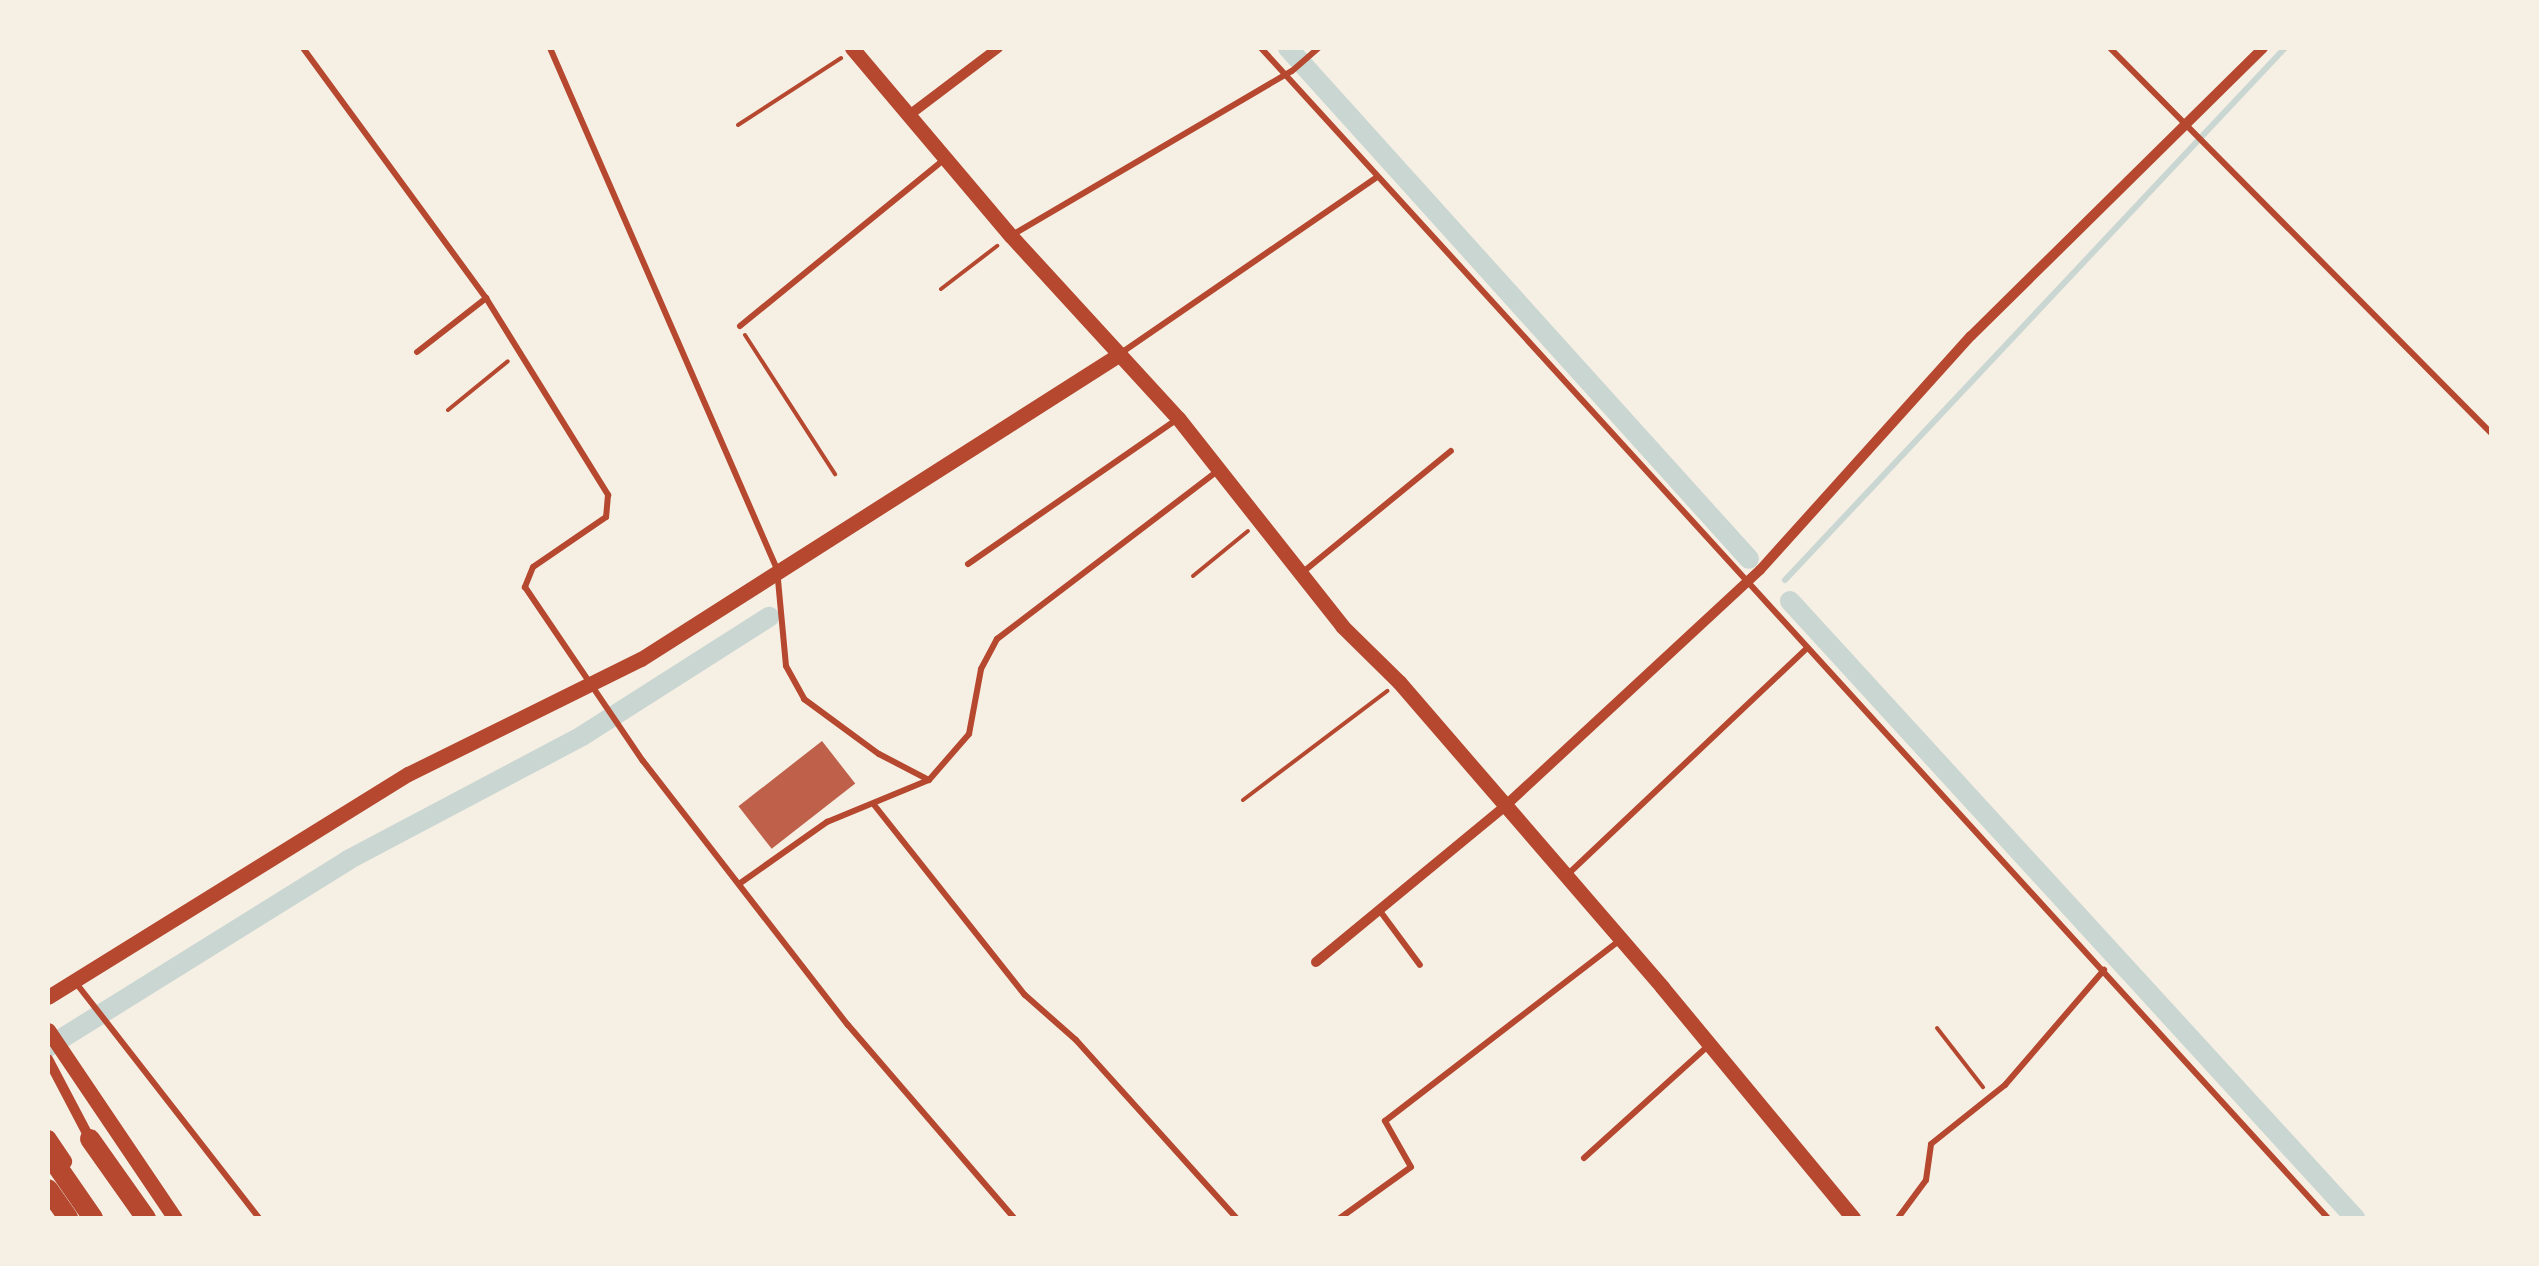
<!DOCTYPE html>
<style>
body{margin:0}
#map{position:relative;width:2539px;height:1266px;overflow:hidden;background:#f6efe4;font-family:Inter,sans-serif}
div>[style]{position:absolute}
.stream>*{height:6px;margin:-3px;padding:0 3px;transform-origin:3px;border-radius:3px;background:#c9d6d2}
.canal>*{height:20px;margin:-10px;padding:0 10px;transform-origin:10px;border-radius:10px;background:#c9d6d2}
.building>*{inset:0;background:#bf614a;transform-origin:0 0}
.path>*{height:4px;margin:-2px;padding:0 2px;transform-origin:2px;border-radius:2px;background:#b5482f}
.service>*{height:6px;margin:-3px;padding:0 3px;transform-origin:3px;border-radius:3px;background:#b5482f}
.minor>*{height:10px;margin:-5px;padding:0 5px;transform-origin:5px;border-radius:5px;background:#b5482f}
.tertiary>*{height:15px;margin:-7.5px;padding:0 7.5px;transform-origin:7.5px;border-radius:7.5px;background:#b5482f}
.trunk>*{height:20px;margin:-10px;padding:0 10px;transform-origin:10px;border-radius:10px;background:#b5482f}
span{translate:-50% -50%;white-space:nowrap;text-align:center;line-height:1.15;-webkit-text-stroke:8px #f6efe4;paint-order:stroke}
.frame{position:absolute;inset:0;border:50px solid #f6efe4;pointer-events:none}
</style>
<div id="map">
<div class="stream">
<div style="left:1785px;top:580px;width:730px;rotate:-46.78deg"></div>
</div>
<div class="canal">
<div style="left:1288px;top:48px;width:688px;rotate:47.94deg"></div>
<div style="left:1790px;top:601px;width:837px;rotate:47.52deg"></div>
<div style="left:48px;top:1047px;width:354px;rotate:-31.9deg"></div>
<div style="left:348px;top:860px;width:265px;rotate:-27.9deg"></div>
<div style="left:582px;top:736px;width:222px;rotate:-32.5deg"></div>
</div>
<div class="building">
<div style="left:822px;top:741px;width:54px;height:106px;rotate:52deg"></div>
</div>
<div class="path">
<div style="left:738px;top:125px;width:123px;rotate:-33deg"></div>
<div style="left:941px;top:289px;width:71px;rotate:-37.5deg"></div>
<div style="left:745px;top:335px;width:166px;rotate:57.1deg"></div>
<div style="left:448px;top:410px;width:77px;rotate:-39.2deg"></div>
<div style="left:1193px;top:576px;width:71px;rotate:-39.3deg"></div>
<div style="left:1243px;top:800px;width:181px;rotate:-37.1deg"></div>
<div style="left:1937px;top:1028px;width:75px;rotate:52.1deg"></div>
</div>
<div class="service">
<div style="left:303px;top:48px;width:310px;rotate:53.8deg"></div>
<div style="left:486px;top:298px;width:232px;rotate:58.2deg"></div>
<div style="left:608px;top:495px;width:22px;rotate:95deg"></div>
<div style="left:606px;top:517px;width:88px;rotate:145.6deg"></div>
<div style="left:533px;top:567px;width:22px;rotate:112deg"></div>
<div style="left:525px;top:587px;width:210px;rotate:55.9deg"></div>
<div style="left:643px;top:761px;width:334px;rotate:52.2deg"></div>
<div style="left:848px;top:1025px;width:255px;rotate:49.3deg"></div>
<div style="left:550px;top:48px;width:568px;rotate:66.46deg"></div>
<div style="left:777px;top:569px;width:97px;rotate:84.7deg"></div>
<div style="left:786px;top:666px;width:38px;rotate:61deg"></div>
<div style="left:804px;top:699px;width:93px;rotate:36.3deg"></div>
<div style="left:879px;top:754px;width:56px;rotate:27.5deg"></div>
<div style="left:1261px;top:48px;width:1583px;rotate:47.64deg"></div>
<div style="left:2110px;top:48px;width:543px;rotate:45.3deg"></div>
<div style="left:1012px;top:235px;width:324px;rotate:-30.4deg"></div>
<div style="left:1292px;top:71px;width:35px;rotate:-41deg"></div>
<div style="left:740px;top:326px;width:264px;rotate:-39.2deg"></div>
<div style="left:417px;top:352px;width:88px;rotate:-38deg"></div>
<div style="left:1121px;top:353px;width:309px;rotate:-34.5deg"></div>
<div style="left:968px;top:564px;width:253px;rotate:-34.7deg"></div>
<div style="left:1303px;top:572px;width:191px;rotate:-39.3deg"></div>
<div style="left:875px;top:806px;width:241px;rotate:51.6deg"></div>
<div style="left:1025px;top:995px;width:68px;rotate:41.4deg"></div>
<div style="left:1076px;top:1040px;width:239px;rotate:48deg"></div>
<div style="left:1566px;top:876px;width:332px;rotate:-43.4deg"></div>
<div style="left:739px;top:884px;width:108px;rotate:-35.2deg"></div>
<div style="left:827px;top:822px;width:110px;rotate:-22.4deg"></div>
<div style="left:929px;top:780px;width:61px;rotate:-49deg"></div>
<div style="left:969px;top:734px;width:66px;rotate:-79.5deg"></div>
<div style="left:981px;top:669px;width:34px;rotate:-62deg"></div>
<div style="left:997px;top:639px;width:279px;rotate:-37.3deg"></div>
<div style="left:1380px;top:911px;width:67px;rotate:53.5deg"></div>
<div style="left:76px;top:983px;width:298px;rotate:52.1deg"></div>
<div style="left:1584px;top:1158px;width:167px;rotate:-42.1deg"></div>
<div style="left:1340px;top:1218px;width:87px;rotate:-35.7deg"></div>
<div style="left:1411px;top:1167px;width:53px;rotate:-119.5deg"></div>
<div style="left:1385px;top:1121px;width:297px;rotate:-37.6deg"></div>
<div style="left:1898px;top:1218px;width:47px;rotate:-53.6deg"></div>
<div style="left:1926px;top:1180px;width:36px;rotate:-82deg"></div>
<div style="left:1931px;top:1144px;width:95px;rotate:-38.6deg"></div>
<div style="left:2005px;top:1085px;width:152px;rotate:-49.3deg"></div>
</div>
<div class="minor">
<div style="left:908px;top:116px;width:113px;rotate:-37.1deg"></div>
<div style="left:1316px;top:962px;width:244px;rotate:-39.5deg"></div>
<div style="left:1504px;top:807px;width:349px;rotate:-42.8deg"></div>
<div style="left:1760px;top:570px;width:315px;rotate:-48deg"></div>
<div style="left:1971px;top:336px;width:410px;rotate:-44.6deg"></div>
<div style="left:48px;top:1059px;width:90px;rotate:62.3deg"></div>
</div>
<div class="tertiary">
<div style="left:852px;top:48px;width:246px;rotate:49.8deg"></div>
<div style="left:1011px;top:236px;width:247px;rotate:47.5deg"></div>
<div style="left:1178px;top:418px;width:265px;rotate:51.7deg"></div>
<div style="left:1342px;top:626px;width:80px;rotate:44.5deg"></div>
<div style="left:1399px;top:682px;width:403px;rotate:49.2deg"></div>
<div style="left:1662px;top:987px;width:300px;rotate:50.4deg"></div>
<div style="left:48px;top:997px;width:423px;rotate:-31.8deg"></div>
<div style="left:408px;top:774px;width:260px;rotate:-26.3deg"></div>
<div style="left:641px;top:659px;width:568px;rotate:-32.49deg"></div>
<div style="left:48px;top:1030px;width:227px;rotate:56deg"></div>
<div style="left:48px;top:1137px;width:29px;rotate:56deg"></div>
</div>
<div class="trunk">
<div style="left:90px;top:1139px;width:97px;rotate:54.7deg"></div>
<div style="left:48px;top:1153px;width:79px;rotate:55.3deg"></div>
<div style="left:48px;top:1189px;width:35px;rotate:55deg"></div>
</div>
<div class="frame"></div>
</div>
